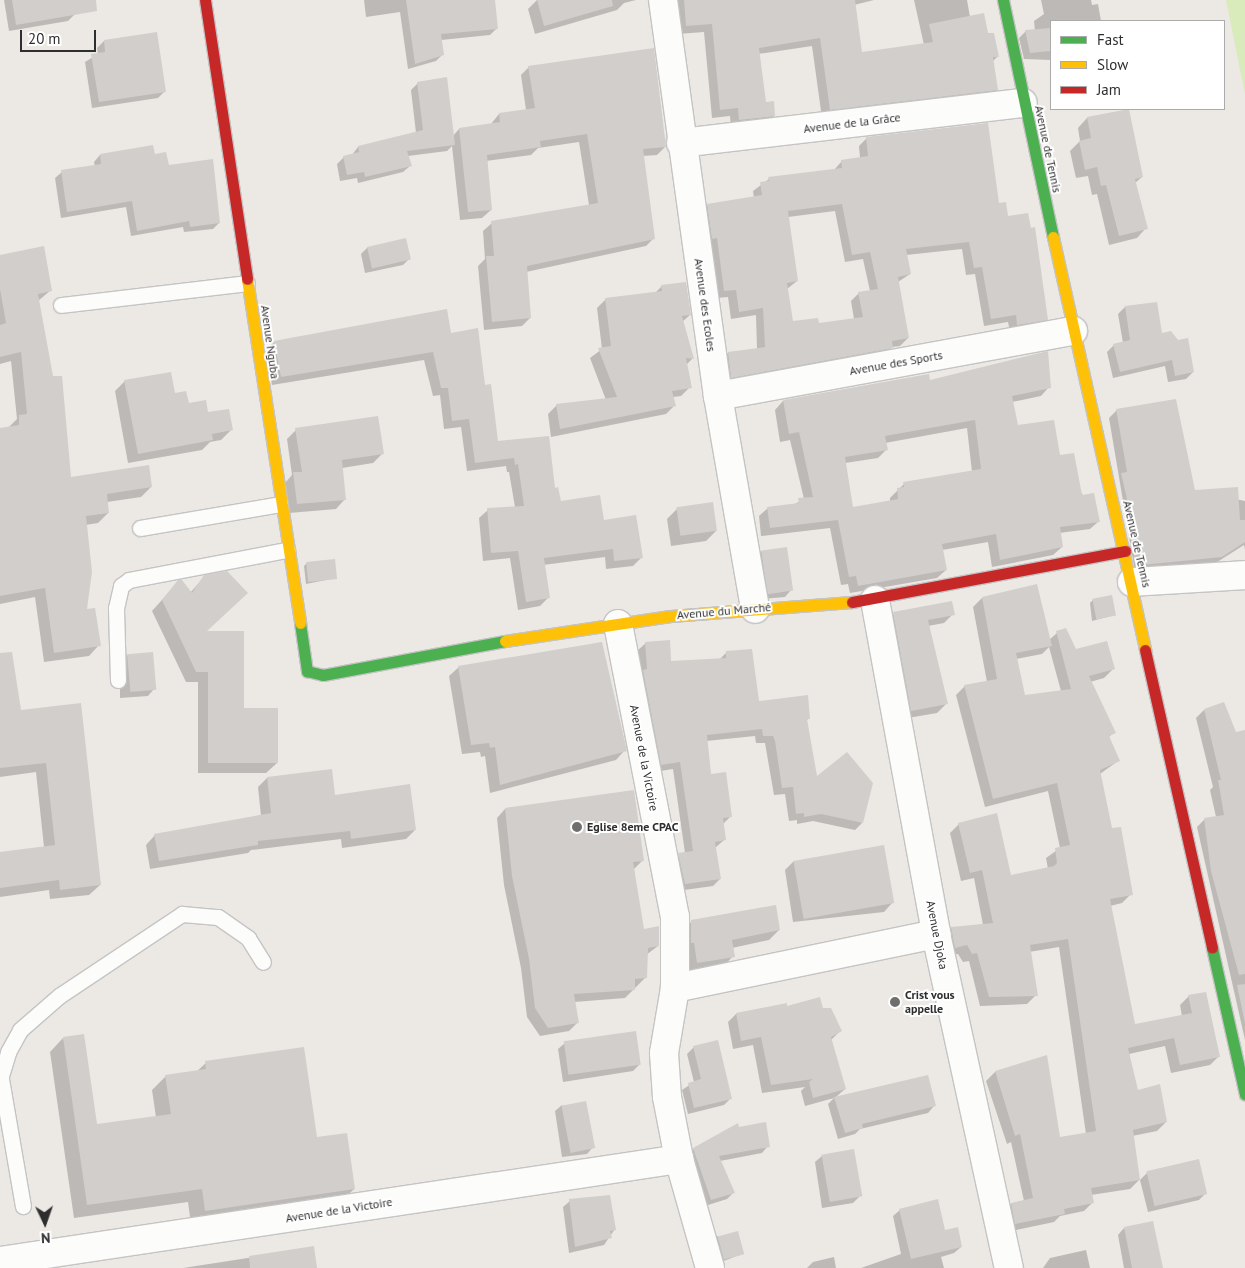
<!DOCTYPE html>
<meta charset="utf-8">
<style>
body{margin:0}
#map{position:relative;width:1245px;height:1268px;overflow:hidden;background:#ece8e4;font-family:"PT Sans",sans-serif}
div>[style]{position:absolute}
.pitch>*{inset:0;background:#d9eabb}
.shadow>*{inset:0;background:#0003}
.building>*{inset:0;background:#d1cecb;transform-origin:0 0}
.roads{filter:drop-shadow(1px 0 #c5c4c5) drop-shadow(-1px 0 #c5c4c5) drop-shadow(0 1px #c5c4c5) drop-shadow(0 -1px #c5c4c5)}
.lane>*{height:15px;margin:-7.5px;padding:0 7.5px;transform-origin:7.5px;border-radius:7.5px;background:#fcfcfb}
.street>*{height:28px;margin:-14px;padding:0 14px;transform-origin:14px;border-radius:14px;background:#fcfcfb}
.fast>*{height:11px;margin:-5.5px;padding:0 5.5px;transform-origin:5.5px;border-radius:5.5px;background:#4caf50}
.slow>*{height:11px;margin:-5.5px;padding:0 5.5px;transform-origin:5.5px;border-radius:5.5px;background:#ffc107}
.jam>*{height:11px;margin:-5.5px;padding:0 5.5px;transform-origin:5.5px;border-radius:5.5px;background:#c62828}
.dots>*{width:14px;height:14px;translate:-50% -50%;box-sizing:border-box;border:2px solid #fff;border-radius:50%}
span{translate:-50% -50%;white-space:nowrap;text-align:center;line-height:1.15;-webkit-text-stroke:4px #fff;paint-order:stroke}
.street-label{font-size:12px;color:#2e2e2e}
.poi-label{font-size:12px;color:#2e2e2e;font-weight:700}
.left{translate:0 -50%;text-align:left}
.legend{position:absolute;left:1050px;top:20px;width:175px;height:90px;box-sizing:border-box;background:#fff;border:1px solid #ababab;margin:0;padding:6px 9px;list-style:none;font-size:15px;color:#2e2e2e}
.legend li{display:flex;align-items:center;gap:10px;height:25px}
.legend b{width:25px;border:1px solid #ababab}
.north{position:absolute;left:20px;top:1198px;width:50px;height:50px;-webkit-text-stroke:4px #fff;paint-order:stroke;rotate:177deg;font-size:14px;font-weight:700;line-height:20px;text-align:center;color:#2e2e2e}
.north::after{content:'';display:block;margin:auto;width:18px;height:22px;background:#2e2e2e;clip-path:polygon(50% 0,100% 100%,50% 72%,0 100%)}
.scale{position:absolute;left:20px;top:30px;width:76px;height:22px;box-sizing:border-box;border:2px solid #2e2e2e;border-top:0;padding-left:6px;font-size:15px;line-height:18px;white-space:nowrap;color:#2e2e2e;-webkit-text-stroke:4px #fff;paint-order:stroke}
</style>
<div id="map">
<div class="pitch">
<div style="clip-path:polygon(1226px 0,1245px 0,1245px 94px)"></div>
</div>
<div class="shadow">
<div style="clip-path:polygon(4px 0,73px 0,75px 14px,68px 21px,9px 31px)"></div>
<div style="clip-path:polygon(364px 0,494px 0,496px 29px,490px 35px,441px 40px,442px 55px,436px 61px,408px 69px,400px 12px,366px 17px)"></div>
<div style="clip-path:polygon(537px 0,636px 0,624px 3px,617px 10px,535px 34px,528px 9px)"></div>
<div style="clip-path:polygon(676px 0,874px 0,854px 5px,861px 53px,924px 45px,914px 0,967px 0,970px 17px,987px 34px,998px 56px,992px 62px,997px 90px,988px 98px,822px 118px,812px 46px,758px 54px,765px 104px,774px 116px,766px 124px,731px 128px,730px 116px,712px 118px,704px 32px,678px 34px)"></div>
<div style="clip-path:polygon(1041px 0,1091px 0,1092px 5px,1098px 4px,1101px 21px,1051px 21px,1051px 60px,1024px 59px,1019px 38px,1026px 31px,1035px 31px,1034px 21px,1044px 14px)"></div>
<div style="clip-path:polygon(104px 41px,164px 92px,158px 98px,92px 108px,85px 62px,98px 54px,97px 48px)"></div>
<div style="clip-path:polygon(529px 67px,665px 147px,657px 155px,642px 156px,654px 238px,646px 246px,526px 272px,530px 318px,522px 326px,484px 330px,478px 266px,485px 259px,483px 231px,492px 223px,589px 205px,579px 142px,538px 148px,531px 155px,486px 161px,491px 210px,482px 218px,460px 220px,452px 146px,447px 151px,408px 156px,410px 166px,403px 172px,358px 183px,357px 178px,340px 181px,337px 164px,344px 157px,352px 155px,358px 147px,416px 133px,411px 90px,418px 83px,453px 136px,459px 129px,491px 124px,499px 114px,526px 110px,521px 75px)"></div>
<div style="clip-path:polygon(1128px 110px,1142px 177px,1135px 183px,1146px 228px,1137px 238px,1109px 245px,1097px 194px,1092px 195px,1088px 176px,1076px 178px,1070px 151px,1080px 141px,1078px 128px,1087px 118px)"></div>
<div style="clip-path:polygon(evenodd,867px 138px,998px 205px,1007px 218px,1047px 319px,1039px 327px,1010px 332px,1008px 322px,984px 326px,975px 274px,966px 275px,962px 249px,906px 255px,910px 274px,898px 282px,908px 338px,900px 346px,892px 347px,884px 355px,724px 385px,720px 360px,728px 353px,757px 349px,756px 315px,731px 319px,728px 297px,716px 298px,700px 213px,708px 205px,754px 198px,753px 191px,769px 179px,834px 170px,842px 161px,860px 158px,859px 146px,867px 138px,835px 211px,845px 262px,863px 259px,870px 291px,859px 293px,851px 301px,854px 319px,818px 325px,792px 322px,787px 289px,797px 281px,788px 217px,835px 211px)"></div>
<div style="clip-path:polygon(100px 155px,154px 155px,219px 223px,213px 229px,184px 232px,183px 227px,131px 236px,126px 207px,61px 218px,55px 178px,62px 172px,95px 167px,94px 162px)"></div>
<div style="clip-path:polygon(368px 247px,409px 259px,403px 265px,365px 273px,361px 254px)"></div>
<div style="clip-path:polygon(0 256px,51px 290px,38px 301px,70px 478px,151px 487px,141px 497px,107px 502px,108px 513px,98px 523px,85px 525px,85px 610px,99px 645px,89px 656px,44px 662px,35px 597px,0 604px,0 429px,9px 427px,17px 419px,11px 361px,0 364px)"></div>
<div style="clip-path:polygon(662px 286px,690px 315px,682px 322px,692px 359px,686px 365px,690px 387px,681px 396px,673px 397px,675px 405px,666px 414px,551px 437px,548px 414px,557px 405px,606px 400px,590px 358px,602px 349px,597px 308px,606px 299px,655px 293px)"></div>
<div style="clip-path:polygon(1156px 303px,1161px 334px,1193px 372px,1186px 379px,1168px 382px,1165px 366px,1113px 378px,1107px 352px,1114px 345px,1123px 343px,1118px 314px,1125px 307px)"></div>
<div style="clip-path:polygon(450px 334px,484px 386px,497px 443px,554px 489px,560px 503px,603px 521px,641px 558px,633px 566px,606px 569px,605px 557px,543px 565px,548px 598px,540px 606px,518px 610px,510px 558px,483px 561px,479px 518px,488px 510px,515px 507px,509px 472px,507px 472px,506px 466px,467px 471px,461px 427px,444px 429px,440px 395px,433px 396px,424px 360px,272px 385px,266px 350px,274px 342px)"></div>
<div style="clip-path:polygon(evenodd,928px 375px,929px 381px,1049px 387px,1041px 396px,1012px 402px,1017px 427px,1059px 457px,1099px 521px,1090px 529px,1059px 533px,1062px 547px,1053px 555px,992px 567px,988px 542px,942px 550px,946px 570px,937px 578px,850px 593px,848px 584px,841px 585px,830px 528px,761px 536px,759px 516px,768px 508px,793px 505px,804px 499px,790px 440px,780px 442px,775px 410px,783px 401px,928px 375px,967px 428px,972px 472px,904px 484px,890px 498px,890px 502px,852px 509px,845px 463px,878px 458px,886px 450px,885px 443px,967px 428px)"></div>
<div style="clip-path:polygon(125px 381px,174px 394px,231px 430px,221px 440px,210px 442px,202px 450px,128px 463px,115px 391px)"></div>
<div style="clip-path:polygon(1117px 410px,1194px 491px,1245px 501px,1245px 549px,1244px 545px,1214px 564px,1135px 572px,1109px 418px)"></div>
<div style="clip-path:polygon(296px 430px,382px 454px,373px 463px,342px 468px,345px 499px,336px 509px,289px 513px,285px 483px,292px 475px,287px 439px)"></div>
<div style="clip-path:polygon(677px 509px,716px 531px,706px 541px,671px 546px,667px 519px)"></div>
<div style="clip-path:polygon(761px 551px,791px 590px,785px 597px,762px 599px,754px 558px)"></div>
<div style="clip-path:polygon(307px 563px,336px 578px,306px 584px,304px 566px)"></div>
<div style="clip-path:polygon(205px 576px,205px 632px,242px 709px,277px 763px,266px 773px,198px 773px,198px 682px,186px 682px,152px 611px,179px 581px,190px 593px)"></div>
<div style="clip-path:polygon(evenodd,982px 598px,1049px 640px,1057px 633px,1075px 651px,1113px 669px,1104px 678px,1090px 682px,1114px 732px,1108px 738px,1118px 761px,1100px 774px,1111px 830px,1131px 894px,1122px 903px,1110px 906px,1134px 1026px,1182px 1016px,1180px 1005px,1189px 996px,1219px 1056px,1210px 1065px,1171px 1073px,1165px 1046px,1129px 1054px,1137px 1092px,1166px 1122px,1157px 1131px,1132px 1136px,1139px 1180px,1130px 1189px,1091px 1195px,1093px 1202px,1084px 1211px,1060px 1216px,1054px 1222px,1007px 1232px,1002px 1213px,1011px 1204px,1024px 1201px,1011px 1142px,1007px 1144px,986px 1081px,995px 1072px,1046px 1057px,1059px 1138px,1086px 1134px,1059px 947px,1029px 952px,1036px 995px,1027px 1004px,980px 1006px,969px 961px,963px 962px,958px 954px,946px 956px,942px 937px,951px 928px,983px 925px,974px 878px,961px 881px,950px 833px,959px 824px,1010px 877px,1048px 869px,1046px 858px,1060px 848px,1048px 791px,985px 807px,956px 695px,965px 686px,987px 682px,973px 607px,982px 598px,1049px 647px,1061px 691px,1024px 697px,1016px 659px,1042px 654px,1049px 647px)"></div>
<div style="clip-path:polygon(1093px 600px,1114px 615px,1092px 621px,1090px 603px)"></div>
<div style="clip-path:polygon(894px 614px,953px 614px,944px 623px,928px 626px,946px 704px,937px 713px,902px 719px,885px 623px)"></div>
<div style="clip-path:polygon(646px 643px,670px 663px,719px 660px,727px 652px,758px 702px,809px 718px,806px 721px,816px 779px,862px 823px,855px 830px,813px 821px,797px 824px,797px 820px,789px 821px,785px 794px,774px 795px,765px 743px,756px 743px,755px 736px,706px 741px,710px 775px,731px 816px,723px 824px,724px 840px,715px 848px,720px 879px,713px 886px,677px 891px,671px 862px,685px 853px,673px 769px,654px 772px,640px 675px,638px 650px)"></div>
<div style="clip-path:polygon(127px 655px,154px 689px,148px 696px,120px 698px,120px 662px)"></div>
<div style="clip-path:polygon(0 662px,20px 712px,80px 705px,100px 885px,89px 895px,50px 899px,49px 890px,0 897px,0 853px,44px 847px,36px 772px,0 777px)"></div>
<div style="clip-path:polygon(459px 667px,625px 750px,616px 760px,490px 793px,485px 756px,481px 757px,480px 752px,462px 754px,449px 676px)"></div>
<div style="clip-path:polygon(1204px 710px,1235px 733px,1245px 731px,1245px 1040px,1197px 827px,1205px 819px,1216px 817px,1210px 790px,1213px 787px,1196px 718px)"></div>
<div style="clip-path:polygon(267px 778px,333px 796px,415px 830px,406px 839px,342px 848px,341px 839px,251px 850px,248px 853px,150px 869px,146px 845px,155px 835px,261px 816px,258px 787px)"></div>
<div style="clip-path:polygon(505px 809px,642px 861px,634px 869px,642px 931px,658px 946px,646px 955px,645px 978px,625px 998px,574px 1002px,578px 1022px,569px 1031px,540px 1036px,527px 1017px,521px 968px,504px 885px,497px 818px)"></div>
<div style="clip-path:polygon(794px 861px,893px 902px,884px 912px,793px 922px,785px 870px)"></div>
<div style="clip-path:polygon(691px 922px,779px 930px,769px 940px,732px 948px,733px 956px,723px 967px,687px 973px,681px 932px)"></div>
<div style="clip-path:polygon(786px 1008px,822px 1010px,840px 1031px,831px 1040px,845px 1089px,836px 1097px,934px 1106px,928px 1113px,860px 1129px,855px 1134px,838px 1139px,828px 1104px,834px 1098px,805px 1106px,801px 1091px,805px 1087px,762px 1093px,753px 1045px,733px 1049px,728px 1022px,736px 1014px)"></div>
<div style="clip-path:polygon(63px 1038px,96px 1125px,156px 1117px,152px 1090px,166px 1076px,196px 1072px,206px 1063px,316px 1139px,354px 1189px,340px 1203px,191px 1224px,188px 1202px,74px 1218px,50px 1052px)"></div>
<div style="clip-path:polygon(565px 1043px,639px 1065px,633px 1071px,563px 1082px,558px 1049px)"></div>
<div style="clip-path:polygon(694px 1047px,731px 1098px,724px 1105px,688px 1114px,682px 1090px,694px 1082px,687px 1054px)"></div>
<div style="clip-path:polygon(562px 1105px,593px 1147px,587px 1154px,562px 1157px,555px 1111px)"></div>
<div style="clip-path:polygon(738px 1129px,768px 1146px,762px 1153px,720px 1161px,733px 1193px,727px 1199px,705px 1206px,687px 1156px,694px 1149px)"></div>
<div style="clip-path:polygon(822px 1156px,860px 1196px,853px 1203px,822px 1208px,815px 1162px)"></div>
<div style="clip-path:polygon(1147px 1173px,1206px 1193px,1199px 1200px,1148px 1212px,1140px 1180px)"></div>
<div style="clip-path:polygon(570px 1201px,615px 1229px,604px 1245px,569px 1253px,563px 1207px)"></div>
<div style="clip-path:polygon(900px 1210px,944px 1232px,961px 1247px,954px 1253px,941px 1257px,944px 1268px,861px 1268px,901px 1254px,893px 1216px)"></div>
<div style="clip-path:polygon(1124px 1228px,1162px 1268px,1124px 1268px,1118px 1235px)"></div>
<div style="clip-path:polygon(717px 1236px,742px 1254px,721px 1262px,714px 1239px)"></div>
<div style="clip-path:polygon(313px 1248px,316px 1268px,183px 1268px)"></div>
<div style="clip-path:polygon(1086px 1250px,1090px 1268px,1043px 1268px,1050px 1258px)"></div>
<div style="clip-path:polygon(834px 1257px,836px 1268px,807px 1268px,813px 1262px)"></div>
</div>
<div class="building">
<div style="clip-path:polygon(12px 0,96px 0,97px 11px,16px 25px)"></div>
<div style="clip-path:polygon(406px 0,495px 0,498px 29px,441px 34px,444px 55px,415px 64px)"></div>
<div style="clip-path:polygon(537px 0,612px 0,613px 6px,544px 26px)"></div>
<div style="clip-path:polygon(684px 0,855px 0,862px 52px,933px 42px,929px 24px,984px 13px,988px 33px,994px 33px,999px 57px,993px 57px,998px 90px,830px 110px,820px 38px,759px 48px,766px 102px,774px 101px,775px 116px,739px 120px,738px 108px,720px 110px,712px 24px,686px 26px)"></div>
<div style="clip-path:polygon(1051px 28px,1051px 51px,1030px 53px,1025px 30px)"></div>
<div style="clip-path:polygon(157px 32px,166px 92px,99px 102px,91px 54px,105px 52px,104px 40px)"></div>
<div style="clip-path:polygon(654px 48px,666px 147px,643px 149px,655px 239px,527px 266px,531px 318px,492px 322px,486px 256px,494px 256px,491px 221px,598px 203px,587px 134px,540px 141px,541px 147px,487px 155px,492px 210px,468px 212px,459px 128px,500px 122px,499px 113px,535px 108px,528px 66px)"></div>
<div style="clip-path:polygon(447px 77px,455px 145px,407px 151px,412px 166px,365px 177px,364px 172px,347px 175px,343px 156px,359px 152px,358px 146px,423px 130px,417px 82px)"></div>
<div style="clip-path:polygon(1129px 109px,1143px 177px,1135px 179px,1148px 229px,1119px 236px,1106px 185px,1101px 186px,1097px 167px,1085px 170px,1079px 141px,1091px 138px,1087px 117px)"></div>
<div style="clip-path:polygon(evenodd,988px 123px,999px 203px,1006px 202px,1008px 216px,1028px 213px,1031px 228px,1035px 227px,1048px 320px,1017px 325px,1016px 315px,991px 319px,982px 267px,974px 268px,969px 242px,906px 249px,911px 274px,898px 277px,909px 338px,892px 341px,893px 348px,731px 378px,728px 352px,765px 347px,763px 308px,739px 312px,736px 290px,724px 291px,717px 238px,712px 239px,707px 204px,762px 195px,760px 182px,769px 181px,768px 177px,842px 168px,841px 160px,868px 156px,866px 137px,988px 123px,842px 204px,852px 255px,870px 252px,878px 289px,858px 292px,863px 317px,819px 323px,818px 318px,793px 321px,787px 283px,798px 281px,788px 211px,842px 204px)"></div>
<div style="clip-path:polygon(153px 145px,155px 154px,166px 152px,169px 165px,213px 159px,220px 223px,190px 227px,189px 221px,137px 231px,132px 201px,67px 212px,61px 170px,101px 164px,100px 154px)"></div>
<div style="left:406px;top:238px;width:22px;height:40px;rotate:77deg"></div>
<div style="clip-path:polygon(44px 246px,52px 291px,38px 294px,53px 376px,62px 376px,71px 477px,149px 465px,152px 487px,107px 494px,109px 513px,86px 516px,92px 572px,87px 609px,95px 608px,101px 646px,54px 653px,45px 588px,0 596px,0 428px,19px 425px,19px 415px,27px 414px,21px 352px,0 357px,0 325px,6px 323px,0 289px,0 255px)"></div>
<div style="clip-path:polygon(686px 282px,691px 315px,682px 316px,694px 359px,686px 358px,692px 388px,672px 391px,676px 406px,560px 429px,556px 404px,617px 397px,598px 348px,611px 346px,605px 298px,662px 291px,661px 285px)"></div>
<div style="clip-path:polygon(1157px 302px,1162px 333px,1171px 331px,1178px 340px,1188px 338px,1194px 372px,1175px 376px,1172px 360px,1120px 372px,1113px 344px,1130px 340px,1125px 306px)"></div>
<div style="clip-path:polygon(447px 309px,451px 333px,478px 328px,485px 385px,491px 384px,498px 441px,549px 436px,555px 488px,558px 487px,561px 501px,600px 495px,604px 520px,636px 515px,643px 558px,614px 561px,613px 549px,544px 558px,550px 598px,526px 602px,518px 551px,491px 553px,487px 508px,524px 506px,518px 464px,515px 465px,514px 458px,475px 463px,469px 419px,452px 421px,448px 388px,441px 388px,433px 352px,281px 377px,274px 341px)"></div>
<div style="clip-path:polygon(evenodd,1048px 351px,1051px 388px,1012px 396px,1018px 425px,1054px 420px,1060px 455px,1074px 453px,1082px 495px,1094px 493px,1100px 522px,1060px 527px,1063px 547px,1000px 560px,996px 534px,942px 544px,947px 570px,858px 586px,856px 576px,849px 577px,838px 520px,770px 528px,767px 507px,799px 503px,798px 498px,813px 497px,799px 432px,789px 434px,783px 400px,929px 374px,930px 380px,1048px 351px,975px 420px,981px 469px,903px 482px,904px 487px,897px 488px,898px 499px,853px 507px,845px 457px,888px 450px,885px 436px,975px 420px)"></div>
<div style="clip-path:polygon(171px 372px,175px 393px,186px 391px,189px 403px,206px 400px,208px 412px,229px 409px,233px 430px,212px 434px,213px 440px,138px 454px,124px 380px)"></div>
<div style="clip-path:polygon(1176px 399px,1195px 490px,1238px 487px,1240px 520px,1245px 520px,1245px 542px,1222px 557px,1142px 565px,1121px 473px,1127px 472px,1116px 409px)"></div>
<div style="clip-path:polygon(378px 416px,384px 454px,342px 460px,346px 500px,297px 504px,293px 472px,302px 472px,295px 428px)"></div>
<div style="left:713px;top:502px;width:29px;height:37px;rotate:82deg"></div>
<div style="left:787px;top:547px;width:44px;height:26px;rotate:82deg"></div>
<div style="left:335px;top:559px;width:20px;height:29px;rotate:84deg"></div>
<div style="clip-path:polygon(227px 571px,248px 593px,207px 631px,244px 631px,244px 708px,278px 708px,278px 763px,208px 763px,208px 672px,196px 672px,162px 600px,178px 580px,182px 580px,192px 593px,204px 575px)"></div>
<div style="clip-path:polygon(1037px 584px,1052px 646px,1016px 653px,1025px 695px,1071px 689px,1056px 631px,1066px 628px,1076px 649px,1107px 641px,1115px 669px,1089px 676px,1116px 733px,1109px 736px,1120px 761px,1100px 770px,1112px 828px,1121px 827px,1133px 895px,1110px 899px,1135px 1024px,1192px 1013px,1188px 995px,1206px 992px,1220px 1057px,1180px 1065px,1174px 1038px,1128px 1048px,1138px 1090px,1160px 1084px,1167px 1122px,1133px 1130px,1140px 1180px,1091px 1188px,1094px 1203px,1064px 1209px,1065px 1214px,1015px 1224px,1011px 1203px,1033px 1198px,1020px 1134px,1015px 1136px,995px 1071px,1047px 1055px,1060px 1137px,1096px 1131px,1068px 939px,1030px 945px,1038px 996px,989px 997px,977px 953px,972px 954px,967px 945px,955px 948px,951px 927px,993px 923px,982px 870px,970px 873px,958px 823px,997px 813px,1011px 875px,1054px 866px,1057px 863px,1055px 848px,1070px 845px,1057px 783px,993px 799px,964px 685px,997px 679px,982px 597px)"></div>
<div style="left:1112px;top:595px;width:21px;height:20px;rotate:79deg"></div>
<div style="clip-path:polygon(952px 601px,955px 615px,928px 620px,948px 704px,911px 711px,893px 612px)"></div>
<div style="clip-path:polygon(670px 640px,671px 661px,726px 658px,726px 651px,752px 649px,759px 701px,808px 695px,810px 719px,807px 719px,817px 776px,847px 752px,873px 783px,863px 823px,821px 814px,804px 817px,804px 813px,796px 814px,793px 787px,782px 788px,775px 741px,773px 736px,763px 736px,762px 729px,707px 735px,711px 774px,726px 772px,732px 817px,723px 818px,726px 840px,715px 842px,721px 879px,685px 884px,678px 853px,693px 851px,680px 762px,661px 765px,643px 670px,647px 669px,645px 642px)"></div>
<div style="clip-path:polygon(602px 642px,627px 751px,500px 785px,495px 747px,490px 748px,489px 743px,471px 745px,458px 666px)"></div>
<div style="clip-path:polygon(12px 652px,21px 710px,81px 703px,101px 885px,60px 890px,59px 880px,0 888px,0 852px,55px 845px,46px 763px,0 768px,0 653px)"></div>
<div style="left:153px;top:652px;width:38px;height:26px;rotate:85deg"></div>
<div style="clip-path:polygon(1224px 702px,1236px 732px,1245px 730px,1245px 974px,1239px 975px,1211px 871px,1204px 818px,1224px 815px,1218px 780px,1221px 780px,1204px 709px)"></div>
<div style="clip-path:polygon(332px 769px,335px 795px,410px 784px,416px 830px,351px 839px,350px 831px,258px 841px,258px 845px,159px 861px,154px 834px,271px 813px,267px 777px)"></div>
<div style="clip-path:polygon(634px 790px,644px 861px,633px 862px,644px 929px,659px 926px,659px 946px,648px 948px,647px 978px,635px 979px,635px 990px,574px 994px,579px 1023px,548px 1028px,535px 1008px,529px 959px,512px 876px,505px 808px)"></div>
<div style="left:884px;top:845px;width:59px;height:92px;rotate:80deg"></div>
<div style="clip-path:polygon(776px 905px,780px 930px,732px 940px,735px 957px,697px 963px,694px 943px,691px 943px,691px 920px)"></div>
<div style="clip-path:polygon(1245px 984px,1245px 1023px,1237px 985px)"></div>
<div style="clip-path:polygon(820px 997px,823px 1008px,831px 1008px,842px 1031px,831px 1037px,846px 1089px,813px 1098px,809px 1082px,813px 1079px,771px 1085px,761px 1037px,741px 1041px,736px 1013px,787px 1003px,787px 1006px)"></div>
<div style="left:636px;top:1031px;width:34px;height:73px;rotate:82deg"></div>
<div style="clip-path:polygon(84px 1034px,97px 1124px,171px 1114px,165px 1075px,206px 1069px,205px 1061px,304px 1047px,317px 1137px,347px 1133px,355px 1189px,205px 1211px,202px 1189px,87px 1205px,63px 1037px)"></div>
<div style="clip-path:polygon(718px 1040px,732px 1099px,694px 1108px,688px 1083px,701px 1079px,693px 1046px)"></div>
<div style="clip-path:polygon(928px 1075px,936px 1106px,862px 1124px,863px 1128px,845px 1133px,834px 1097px)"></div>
<div style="left:586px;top:1101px;width:48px;height:25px;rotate:79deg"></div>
<div style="clip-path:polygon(766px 1122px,770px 1147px,719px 1156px,735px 1193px,711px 1200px,693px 1148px,738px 1123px,739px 1127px)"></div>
<div style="left:854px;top:1149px;width:48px;height:33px;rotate:80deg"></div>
<div style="left:1199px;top:1159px;width:36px;height:54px;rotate:77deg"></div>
<div style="clip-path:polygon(610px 1195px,616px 1230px,610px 1231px,612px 1238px,575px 1247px,569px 1199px)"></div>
<div style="clip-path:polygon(938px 1199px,945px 1230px,958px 1227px,962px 1247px,911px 1259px,899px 1209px)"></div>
<div style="clip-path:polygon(1153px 1221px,1163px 1268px,1132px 1268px,1124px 1227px)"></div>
<div style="left:738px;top:1231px;width:24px;height:21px;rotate:75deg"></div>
<div style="clip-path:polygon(314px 1246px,317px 1268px,250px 1268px,249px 1256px)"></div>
</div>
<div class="roads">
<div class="lane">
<div style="left:61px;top:305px;width:187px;rotate:-6.7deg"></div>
<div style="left:140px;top:528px;width:142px;rotate:-9.7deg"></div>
<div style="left:118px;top:680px;width:72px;rotate:-91.6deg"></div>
<div style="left:116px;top:608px;width:23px;rotate:-77deg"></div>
<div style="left:121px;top:586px;width:10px;rotate:-37deg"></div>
<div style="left:129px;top:580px;width:161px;rotate:-10.8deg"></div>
<div style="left:0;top:1079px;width:28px;rotate:-73deg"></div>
<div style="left:8px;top:1052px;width:25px;rotate:-61deg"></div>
<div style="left:20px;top:1030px;width:52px;rotate:-41.1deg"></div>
<div style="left:59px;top:996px;width:148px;rotate:-33.7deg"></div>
<div style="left:182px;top:914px;width:36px;rotate:5deg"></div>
<div style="left:218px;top:917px;width:37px;rotate:35deg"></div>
<div style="left:248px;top:938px;width:28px;rotate:58deg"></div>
<div style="left:1px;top:1079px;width:129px;rotate:80.2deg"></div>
</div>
<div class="street">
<div style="left:663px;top:0;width:400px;rotate:82.1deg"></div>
<div style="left:718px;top:396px;width:216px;rotate:80.1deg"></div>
<div style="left:681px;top:143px;width:344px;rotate:-6.7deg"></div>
<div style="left:718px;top:396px;width:361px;rotate:-10.4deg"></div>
<div style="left:1132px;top:582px;width:113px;rotate:-3.5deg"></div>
<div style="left:875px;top:600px;width:340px;rotate:79.6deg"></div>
<div style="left:936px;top:934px;width:342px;rotate:77.7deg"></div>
<div style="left:618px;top:624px;width:298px;rotate:79deg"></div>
<div style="left:675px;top:917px;width:71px;rotate:90deg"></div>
<div style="left:675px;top:988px;width:66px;rotate:99.6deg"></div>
<div style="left:664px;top:1053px;width:44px;rotate:86.1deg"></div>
<div style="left:667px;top:1097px;width:63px;rotate:79deg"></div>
<div style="left:679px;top:1159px;width:113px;rotate:74.1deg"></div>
<div style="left:675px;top:988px;width:267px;rotate:-11.7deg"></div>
<div style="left:0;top:1261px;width:687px;rotate:-8.54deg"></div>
</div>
<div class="fast">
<div style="left:1003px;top:0;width:242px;rotate:78.1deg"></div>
<div style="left:300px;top:623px;width:49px;rotate:81.7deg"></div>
<div style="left:307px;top:671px;width:16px;rotate:14deg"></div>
<div style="left:323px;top:675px;width:185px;rotate:-10.6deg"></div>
<div style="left:1212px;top:948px;width:150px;rotate:77.3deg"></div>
</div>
<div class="slow">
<div style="left:1053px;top:237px;width:423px;rotate:77.4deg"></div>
<div style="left:247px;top:279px;width:348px;rotate:81.2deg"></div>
<div style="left:505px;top:641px;width:167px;rotate:-8.6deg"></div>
<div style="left:670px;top:616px;width:183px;rotate:-4.4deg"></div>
</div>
<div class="jam">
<div style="left:205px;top:0;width:282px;rotate:81.4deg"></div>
<div style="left:852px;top:602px;width:278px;rotate:-10.6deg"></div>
<div style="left:1145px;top:650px;width:305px;rotate:77.3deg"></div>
</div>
</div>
<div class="dots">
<div style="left:577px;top:827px;background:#706f6e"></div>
<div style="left:895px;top:1002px;background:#706f6e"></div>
</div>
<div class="street-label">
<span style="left:852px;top:123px;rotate:-7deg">Avenue de la Grâce</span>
<span style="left:1048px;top:149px;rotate:78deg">Avenue de Tennis</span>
<span style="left:705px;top:305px;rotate:82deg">Avenue des Ecoles</span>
<span style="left:270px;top:342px;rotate:82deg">Avenue Nguba</span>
<span style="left:896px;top:363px;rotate:-10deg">Avenue des Sports</span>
<span style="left:1137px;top:544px;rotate:77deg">Avenue de Tennis</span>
<span style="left:724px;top:611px;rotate:-5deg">Avenue du Marché</span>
<span style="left:644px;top:758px;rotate:79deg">Avenue de la Victoire</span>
<span style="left:937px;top:935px;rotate:79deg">Avenue Djoka</span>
<span style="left:339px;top:1210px;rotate:-9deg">Avenue de la Victoire</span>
</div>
<div class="poi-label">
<span class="left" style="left:587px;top:827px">Eglise 8eme CPAC</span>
<span class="left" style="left:905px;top:1002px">Crist vous<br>appelle</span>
</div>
<ul class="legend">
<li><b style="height:6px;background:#4caf50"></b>Fast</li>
<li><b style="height:6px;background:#ffc107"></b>Slow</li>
<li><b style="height:6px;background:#c62828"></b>Jam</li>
</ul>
<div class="north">N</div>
<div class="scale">20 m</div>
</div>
